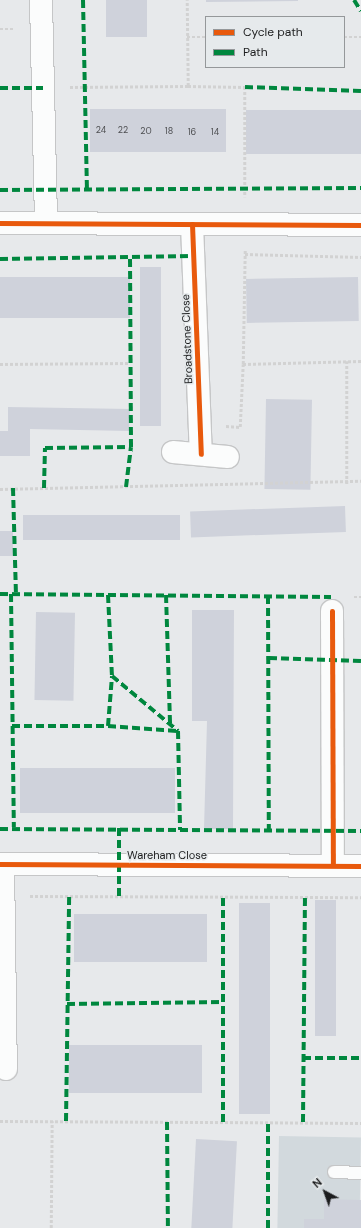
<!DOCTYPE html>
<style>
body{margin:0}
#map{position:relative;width:361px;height:1228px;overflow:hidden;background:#e7e9eb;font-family:"DM Sans",sans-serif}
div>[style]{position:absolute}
.built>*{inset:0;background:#d2d9dd;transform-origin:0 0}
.building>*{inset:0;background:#cfd2db;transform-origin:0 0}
.path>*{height:2.5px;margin-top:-1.25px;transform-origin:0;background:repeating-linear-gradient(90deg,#d2d2d2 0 3px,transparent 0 5px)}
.roads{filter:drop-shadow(1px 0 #c5c6c7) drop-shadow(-1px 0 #c5c6c7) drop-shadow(0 1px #c5c6c7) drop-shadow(0 -1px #c5c6c7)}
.service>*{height:12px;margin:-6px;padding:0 6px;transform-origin:6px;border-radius:6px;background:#fbfcfc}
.minor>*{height:22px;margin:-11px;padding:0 11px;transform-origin:11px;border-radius:11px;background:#fbfcfc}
.quiet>*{height:4px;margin-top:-2px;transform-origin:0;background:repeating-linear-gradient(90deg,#00873e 0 8px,transparent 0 12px)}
.cycleway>*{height:5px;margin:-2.5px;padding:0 2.5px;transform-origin:2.5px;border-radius:2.5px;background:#e8590c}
span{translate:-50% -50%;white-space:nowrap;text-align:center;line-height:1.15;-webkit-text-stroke:3px #e6eaec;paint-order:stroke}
.number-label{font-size:9px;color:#4d4e51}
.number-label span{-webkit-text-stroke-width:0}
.street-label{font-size:11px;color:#1c1d1e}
.legend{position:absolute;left:205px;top:16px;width:140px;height:52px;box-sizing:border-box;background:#e6eaec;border:1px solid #95989a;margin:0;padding:5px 7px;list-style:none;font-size:12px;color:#1c1d1e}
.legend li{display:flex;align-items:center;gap:8px;height:20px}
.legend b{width:20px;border:1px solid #95989a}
.north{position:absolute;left:305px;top:1172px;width:40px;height:40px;-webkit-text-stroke:3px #e6eaec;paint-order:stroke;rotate:319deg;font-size:11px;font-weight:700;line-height:16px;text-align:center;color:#1c1d1e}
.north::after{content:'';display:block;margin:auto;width:14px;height:18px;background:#1c1d1e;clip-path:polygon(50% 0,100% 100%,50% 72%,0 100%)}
</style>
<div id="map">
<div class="built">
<div style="left:279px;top:1136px;width:82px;height:92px;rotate:1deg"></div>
</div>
<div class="building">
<div style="left:106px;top:0;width:41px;height:37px"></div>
<div style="clip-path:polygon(206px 0,298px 0,298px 1px,206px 2px)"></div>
<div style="left:90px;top:109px;width:136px;height:43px"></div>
<div style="left:246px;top:110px;width:115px;height:44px"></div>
<div style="left:140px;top:267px;width:21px;height:159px"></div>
<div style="left:0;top:277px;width:130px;height:41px"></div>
<div style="left:358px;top:277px;width:44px;height:112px;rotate:89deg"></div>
<div style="left:266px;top:399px;width:46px;height:90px;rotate:1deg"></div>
<div style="clip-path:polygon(8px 407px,130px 409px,129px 431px,30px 429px,30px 456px,0 456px,0 431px,8px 431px)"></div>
<div style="left:345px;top:506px;width:26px;height:155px;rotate:88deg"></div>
<div style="left:23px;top:515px;width:157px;height:25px"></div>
<div style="left:0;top:531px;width:13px;height:25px"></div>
<div style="clip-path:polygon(192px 610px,234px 610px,233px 829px,204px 829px,207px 721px,192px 721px)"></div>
<div style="left:36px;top:612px;width:39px;height:88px;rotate:1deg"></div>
<div style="left:175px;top:768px;width:45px;height:155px;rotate:90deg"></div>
<div style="left:315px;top:900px;width:21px;height:136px"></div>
<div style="left:239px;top:903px;width:31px;height:211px"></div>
<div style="left:74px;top:914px;width:133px;height:48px"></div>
<div style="left:69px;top:1045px;width:133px;height:48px"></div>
<div style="left:196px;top:1139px;width:41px;height:89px;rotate:3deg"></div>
<div style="clip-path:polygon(324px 1199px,361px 1200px,361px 1228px,304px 1228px,304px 1219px,324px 1219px)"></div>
</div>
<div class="path">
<div style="left:0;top:29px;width:15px"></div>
<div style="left:187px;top:37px;width:19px"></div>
<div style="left:344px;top:37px;width:17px"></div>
<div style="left:188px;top:86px;width:57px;rotate:1deg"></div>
<div style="left:245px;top:87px;width:110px;rotate:90deg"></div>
<div style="left:70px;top:87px;width:118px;rotate:-0.5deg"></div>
<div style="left:188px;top:86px;width:86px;rotate:-90.7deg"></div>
<div style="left:245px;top:254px;width:116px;rotate:1.5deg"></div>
<div style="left:347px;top:361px;width:123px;rotate:90deg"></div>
<div style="left:0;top:364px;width:130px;rotate:-0.4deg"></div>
<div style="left:243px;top:364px;width:114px;rotate:-89deg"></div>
<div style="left:226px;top:426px;width:14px;rotate:4deg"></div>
<div style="left:240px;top:427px;width:63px;rotate:-87.3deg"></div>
<div style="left:243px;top:364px;width:118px;rotate:-1.5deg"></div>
<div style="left:0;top:489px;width:361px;rotate:-1.3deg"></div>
<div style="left:354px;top:597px;width:7px"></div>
<div style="left:30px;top:896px;width:331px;rotate:0.2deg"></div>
<div style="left:0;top:1121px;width:361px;rotate:0.3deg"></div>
<div style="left:51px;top:1228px;width:107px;rotate:-89.5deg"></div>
</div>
<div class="roads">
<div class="service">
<div style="left:334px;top:1172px;width:27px;rotate:2deg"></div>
</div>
<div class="minor">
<div style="left:41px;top:0;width:223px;rotate:88.7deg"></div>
<div style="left:0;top:223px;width:361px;rotate:0.3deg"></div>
<div style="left:192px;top:224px;width:230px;rotate:87.8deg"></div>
<div style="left:173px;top:452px;width:55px;rotate:5.2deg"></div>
<div style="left:332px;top:611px;width:254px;rotate:89.8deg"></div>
<div style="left:0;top:864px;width:361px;rotate:0.3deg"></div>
<div style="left:3px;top:864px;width:205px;rotate:89.2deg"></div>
</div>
</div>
<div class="quiet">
<div style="left:83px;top:0;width:190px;rotate:88.8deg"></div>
<div style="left:354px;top:0;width:13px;rotate:58deg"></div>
<div style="left:245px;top:87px;width:116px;rotate:2deg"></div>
<div style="left:0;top:88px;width:43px"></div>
<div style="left:0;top:190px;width:361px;rotate:-0.3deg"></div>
<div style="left:0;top:259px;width:193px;rotate:-0.9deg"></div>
<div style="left:126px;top:487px;width:40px;rotate:-82.9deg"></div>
<div style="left:131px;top:447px;width:192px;rotate:-90.3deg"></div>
<div style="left:13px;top:488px;width:106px;rotate:88.4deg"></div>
<div style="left:44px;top:488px;width:40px;rotate:-88.6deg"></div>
<div style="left:45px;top:448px;width:86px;rotate:-0.7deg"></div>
<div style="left:0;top:594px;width:331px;rotate:0.5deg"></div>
<div style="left:11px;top:594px;width:233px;rotate:89.3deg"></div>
<div style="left:108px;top:595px;width:81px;rotate:87.2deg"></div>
<div style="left:112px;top:676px;width:86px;rotate:39.8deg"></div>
<div style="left:178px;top:731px;width:99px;rotate:88.8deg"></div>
<div style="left:166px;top:595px;width:129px;rotate:88.2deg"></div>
<div style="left:268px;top:596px;width:235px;rotate:89.8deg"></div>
<div style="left:269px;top:658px;width:92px;rotate:1.9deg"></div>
<div style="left:12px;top:726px;width:96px"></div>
<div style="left:108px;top:726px;width:50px;rotate:-85.4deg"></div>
<div style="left:108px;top:726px;width:69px;rotate:4.1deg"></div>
<div style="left:119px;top:828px;width:69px;rotate:90deg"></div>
<div style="left:0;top:829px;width:361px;rotate:0.3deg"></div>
<div style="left:223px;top:898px;width:224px;rotate:90deg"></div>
<div style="left:67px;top:1004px;width:156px;rotate:-0.7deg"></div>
<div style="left:303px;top:1058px;width:58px"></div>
<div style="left:66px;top:1121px;width:224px;rotate:-89.2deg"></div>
<div style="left:167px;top:1122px;width:106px;rotate:89.5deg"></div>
<div style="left:303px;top:1122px;width:225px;rotate:-89.5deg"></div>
<div style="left:268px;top:1228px;width:106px;rotate:-90deg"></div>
</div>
<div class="cycleway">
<div style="left:0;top:223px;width:361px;rotate:0.3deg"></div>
<div style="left:192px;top:224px;width:230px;rotate:87.8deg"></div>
<div style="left:332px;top:611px;width:254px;rotate:89.8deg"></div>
<div style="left:0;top:864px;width:361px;rotate:0.3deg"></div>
</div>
<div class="number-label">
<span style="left:101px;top:130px">24</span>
<span style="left:123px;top:130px">22</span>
<span style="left:146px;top:131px">20</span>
<span style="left:169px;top:131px">18</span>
<span style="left:192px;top:132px">16</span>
<span style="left:215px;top:132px">14</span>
</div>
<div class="street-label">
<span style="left:187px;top:339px;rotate:-92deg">Broadstone Close</span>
<span style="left:167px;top:855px">Wareham Close</span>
</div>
<ul class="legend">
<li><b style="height:5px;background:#e8590c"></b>Cycle path</li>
<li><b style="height:5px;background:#00873e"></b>Path</li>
</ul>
<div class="north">N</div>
</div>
